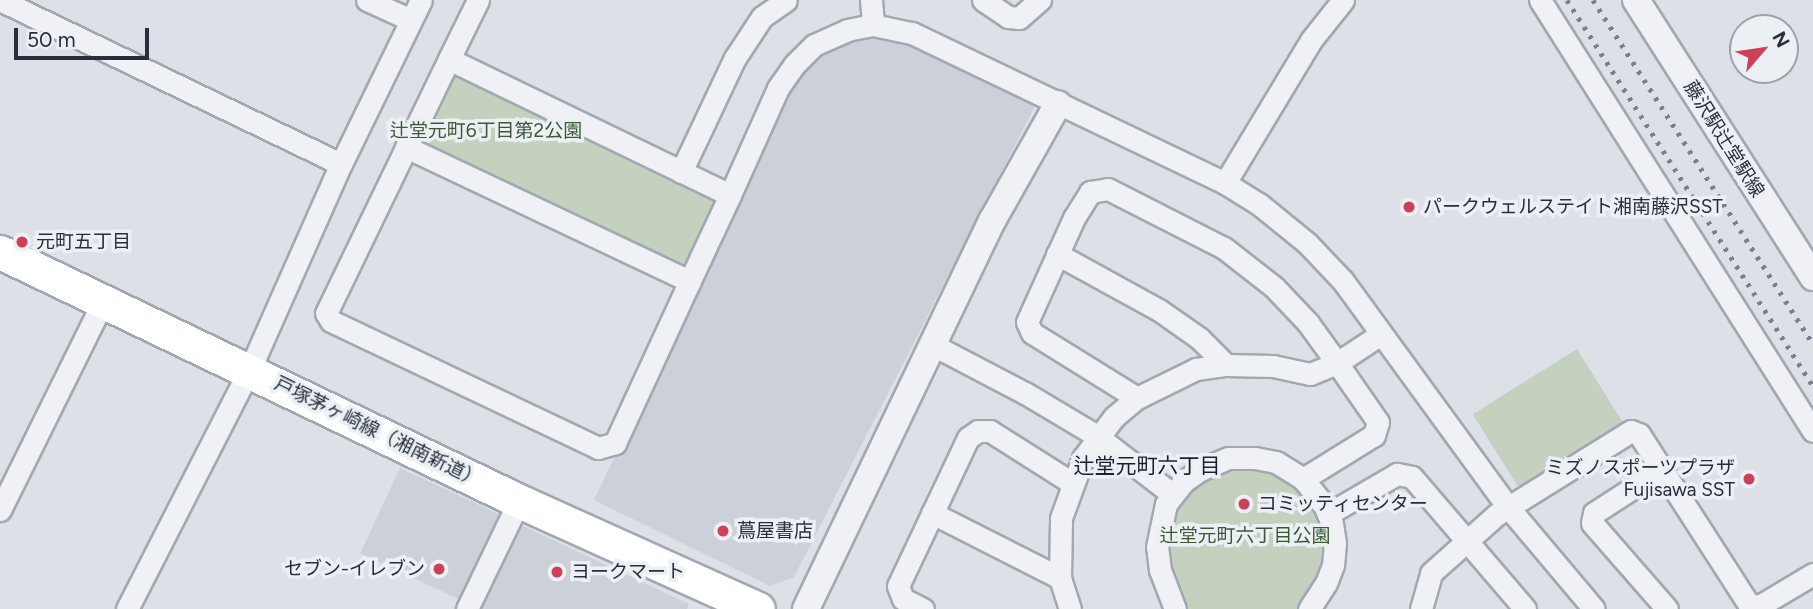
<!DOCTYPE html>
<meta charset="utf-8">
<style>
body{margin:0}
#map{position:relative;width:1813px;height:609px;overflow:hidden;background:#dde1e7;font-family:Figtree,"Noto Sans JP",sans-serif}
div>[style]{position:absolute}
.built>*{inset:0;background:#cbd0d9;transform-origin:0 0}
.green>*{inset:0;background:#c3d1be;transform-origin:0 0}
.roads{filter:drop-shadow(2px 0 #a2a8b1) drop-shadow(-2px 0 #a2a8b1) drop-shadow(0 2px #a2a8b1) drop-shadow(0 -2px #a2a8b1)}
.minor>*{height:21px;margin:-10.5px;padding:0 10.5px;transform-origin:10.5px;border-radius:10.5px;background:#eff1f5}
.tertiary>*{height:26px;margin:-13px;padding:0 13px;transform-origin:13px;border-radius:13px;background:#eff1f5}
.primary>*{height:33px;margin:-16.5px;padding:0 16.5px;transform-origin:16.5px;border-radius:16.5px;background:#fff}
.rail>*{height:5px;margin-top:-2.5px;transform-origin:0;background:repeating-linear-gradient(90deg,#768090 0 3.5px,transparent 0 10.5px)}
.dots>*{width:19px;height:19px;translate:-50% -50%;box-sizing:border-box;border:4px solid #ecf0f4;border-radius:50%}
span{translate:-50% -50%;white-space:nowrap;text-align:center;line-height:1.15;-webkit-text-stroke:7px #ecf0f4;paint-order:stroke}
.park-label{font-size:19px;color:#3b5934}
.street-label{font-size:19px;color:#262f3d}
.poi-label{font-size:19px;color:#262f3d}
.left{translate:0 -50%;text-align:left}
.right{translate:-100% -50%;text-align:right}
.neighbourhood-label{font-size:21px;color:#19202e}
.north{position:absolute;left:1729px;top:14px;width:70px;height:70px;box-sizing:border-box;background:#ecf0f4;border:2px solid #9da3ab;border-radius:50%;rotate:61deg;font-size:19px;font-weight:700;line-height:28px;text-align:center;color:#262f3d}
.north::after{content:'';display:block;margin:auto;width:24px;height:32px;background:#ce4057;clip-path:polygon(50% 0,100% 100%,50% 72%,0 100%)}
.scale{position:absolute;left:14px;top:28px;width:135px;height:32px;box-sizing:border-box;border:4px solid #262f3d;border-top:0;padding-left:9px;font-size:21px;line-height:24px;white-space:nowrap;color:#262f3d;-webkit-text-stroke:5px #ecf0f4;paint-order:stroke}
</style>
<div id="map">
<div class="built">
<div style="clip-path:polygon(881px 36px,913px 44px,1036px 104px,794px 577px,770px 586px,594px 500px,796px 79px,818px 57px,846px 42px)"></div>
<div style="left:400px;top:468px;width:111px;height:94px;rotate:25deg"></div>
<div style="clip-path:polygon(517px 523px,689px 604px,687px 609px,476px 609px)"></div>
</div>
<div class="green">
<div style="left:449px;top:59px;width:312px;height:98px;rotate:26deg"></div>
<div style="left:1577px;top:349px;width:86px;height:123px;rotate:58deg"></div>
<div style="clip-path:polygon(1216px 468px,1274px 469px,1308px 493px,1328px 540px,1323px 569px,1298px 609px,1181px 609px,1162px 554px,1173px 502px)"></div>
</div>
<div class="roads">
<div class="minor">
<div style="left:0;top:0;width:378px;rotate:25.7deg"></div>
<div style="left:367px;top:0;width:48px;rotate:24.4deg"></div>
<div style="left:871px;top:0;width:25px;rotate:85deg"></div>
<div style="left:983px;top:0;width:30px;rotate:34deg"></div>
<div style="left:1008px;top:17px;width:11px;rotate:5deg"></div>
<div style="left:1019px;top:18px;width:28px;rotate:-41deg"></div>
<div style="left:1540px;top:0;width:510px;rotate:57.65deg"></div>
<div style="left:449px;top:59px;width:66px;rotate:-63.8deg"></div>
<div style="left:406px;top:147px;width:314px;rotate:25.3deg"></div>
<div style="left:681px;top:172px;width:126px;rotate:-64.7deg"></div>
<div style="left:735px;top:58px;width:49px;rotate:-56.6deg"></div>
<div style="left:762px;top:17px;width:29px;rotate:-35deg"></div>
<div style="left:1225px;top:183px;width:168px;rotate:-58.9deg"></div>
<div style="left:1312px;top:39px;width:50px;rotate:-51.5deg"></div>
<div style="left:730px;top:195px;width:312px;rotate:-154.2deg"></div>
<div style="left:449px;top:59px;width:282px;rotate:115.8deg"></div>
<div style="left:326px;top:313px;width:9px;rotate:58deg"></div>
<div style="left:331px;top:321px;width:296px;rotate:25.4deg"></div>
<div style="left:598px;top:448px;width:18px;rotate:-16deg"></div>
<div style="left:615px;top:443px;width:203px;rotate:-65.2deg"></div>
<div style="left:700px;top:259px;width:71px;rotate:-64.9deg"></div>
<div style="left:730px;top:195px;width:117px;rotate:-65.8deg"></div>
<div style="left:778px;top:88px;width:29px;rotate:-55deg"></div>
<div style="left:795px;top:64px;width:27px;rotate:-45deg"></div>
<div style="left:814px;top:45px;width:36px;rotate:-24deg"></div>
<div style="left:847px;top:30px;width:26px;rotate:-11deg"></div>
<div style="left:873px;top:25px;width:40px;rotate:12deg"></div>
<div style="left:912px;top:33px;width:347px;rotate:25.6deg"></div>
<div style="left:1225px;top:183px;width:40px;rotate:32deg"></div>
<div style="left:1259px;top:204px;width:62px;rotate:39.1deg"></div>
<div style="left:1307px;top:243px;width:52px;rotate:46.5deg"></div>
<div style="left:1343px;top:281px;width:280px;rotate:53.9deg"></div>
<div style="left:1508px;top:507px;width:133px;rotate:49.9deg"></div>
<div style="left:1057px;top:254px;width:116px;rotate:28.8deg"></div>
<div style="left:1159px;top:310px;width:49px;rotate:35deg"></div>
<div style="left:1199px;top:338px;width:38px;rotate:45deg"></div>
<div style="left:933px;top:345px;width:104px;rotate:27.6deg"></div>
<div style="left:1025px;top:393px;width:84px;rotate:30.8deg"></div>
<div style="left:1097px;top:436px;width:95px;rotate:37.7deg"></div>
<div style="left:1137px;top:398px;width:123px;rotate:-148.2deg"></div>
<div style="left:1032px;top:333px;width:12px;rotate:-114deg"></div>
<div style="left:1027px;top:322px;width:114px;rotate:-65.7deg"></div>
<div style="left:1074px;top:218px;width:31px;rotate:-58deg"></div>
<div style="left:1090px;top:192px;width:18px;rotate:-9deg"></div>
<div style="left:1108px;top:189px;width:130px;rotate:27deg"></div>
<div style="left:1224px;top:248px;width:63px;rotate:38deg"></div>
<div style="left:1274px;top:287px;width:50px;rotate:46.6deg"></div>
<div style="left:1308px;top:323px;width:49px;rotate:54.1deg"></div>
<div style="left:1337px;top:363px;width:72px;rotate:55.2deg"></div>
<div style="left:1378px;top:422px;width:14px;rotate:107deg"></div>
<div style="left:1374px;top:435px;width:84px;rotate:148.2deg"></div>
<div style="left:1662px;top:469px;width:81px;rotate:147.1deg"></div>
<div style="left:1594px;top:513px;width:10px;rotate:101deg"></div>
<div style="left:1592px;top:523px;width:114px;rotate:48.9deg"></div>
<div style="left:0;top:510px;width:232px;rotate:-63.7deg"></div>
<div style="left:932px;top:513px;width:144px;rotate:26.9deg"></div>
<div style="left:1328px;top:514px;width:80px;rotate:-30.1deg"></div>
<div style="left:1397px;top:474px;width:15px;rotate:11deg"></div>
<div style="left:1412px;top:477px;width:174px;rotate:49.4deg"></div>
<div style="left:127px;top:609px;width:270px;rotate:-62.9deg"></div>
<div style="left:250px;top:369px;width:224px;rotate:-66.1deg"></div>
<div style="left:341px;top:164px;width:182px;rotate:-64deg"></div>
<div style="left:467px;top:609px;width:120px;rotate:-64.3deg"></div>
<div style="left:923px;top:609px;width:22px;rotate:-153deg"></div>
<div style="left:903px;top:599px;width:14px;rotate:-111deg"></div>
<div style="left:898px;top:586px;width:164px;rotate:-64.7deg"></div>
<div style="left:968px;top:438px;width:12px;rotate:-35deg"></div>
<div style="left:978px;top:431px;width:12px"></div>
<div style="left:990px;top:431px;width:97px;rotate:32.4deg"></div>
<div style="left:1070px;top:609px;width:33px;rotate:-108deg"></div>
<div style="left:1060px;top:578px;width:60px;rotate:-89deg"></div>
<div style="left:1061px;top:518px;width:64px;rotate:-69.9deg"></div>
<div style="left:1083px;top:458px;width:51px;rotate:-52.9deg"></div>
<div style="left:1114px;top:417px;width:30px;rotate:-40deg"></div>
<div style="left:1137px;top:398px;width:66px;rotate:-26.2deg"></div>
<div style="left:1196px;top:369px;width:30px;rotate:-8deg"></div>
<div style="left:1226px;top:365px;width:47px;rotate:1.2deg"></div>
<div style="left:1273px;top:366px;width:38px;rotate:12deg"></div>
<div style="left:1310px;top:374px;width:29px;rotate:-22deg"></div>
<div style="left:1337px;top:363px;width:53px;rotate:-33.4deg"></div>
<div style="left:1175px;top:609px;width:42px;rotate:-111deg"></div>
<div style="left:1160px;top:570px;width:23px;rotate:-97deg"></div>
<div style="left:1157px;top:547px;width:44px;rotate:-78.2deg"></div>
<div style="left:1166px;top:504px;width:28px;rotate:-52deg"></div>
<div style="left:1183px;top:482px;width:21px;rotate:-35deg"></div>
<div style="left:1200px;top:470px;width:30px;rotate:-23deg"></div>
<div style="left:1228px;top:458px;width:27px"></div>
<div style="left:1255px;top:458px;width:21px;rotate:11deg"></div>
<div style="left:1276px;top:462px;width:32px;rotate:32deg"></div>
<div style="left:1303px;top:479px;width:33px;rotate:51deg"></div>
<div style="left:1324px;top:505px;width:21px;rotate:67deg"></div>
<div style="left:1332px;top:524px;width:19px;rotate:81deg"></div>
<div style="left:1335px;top:543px;width:22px;rotate:95deg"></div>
<div style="left:1333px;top:565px;width:19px;rotate:111deg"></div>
<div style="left:1326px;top:583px;width:31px;rotate:123deg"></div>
<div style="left:1421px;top:609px;width:37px;rotate:-74deg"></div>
<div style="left:1431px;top:573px;width:87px;rotate:-41.7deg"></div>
<div style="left:1496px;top:515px;width:159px;rotate:-31.9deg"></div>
<div style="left:1631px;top:431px;width:9px;rotate:21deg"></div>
<div style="left:1639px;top:434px;width:205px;rotate:57.2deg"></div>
<div style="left:1750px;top:606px;width:11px;rotate:-5deg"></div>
<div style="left:1761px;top:605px;width:61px;rotate:-30.8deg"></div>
</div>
<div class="tertiary">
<div style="left:1636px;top:0;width:329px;rotate:57.4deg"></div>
<div style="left:806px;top:609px;width:430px;rotate:-64.4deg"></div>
<div style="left:992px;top:221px;width:134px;rotate:-60.6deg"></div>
</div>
<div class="primary">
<div style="left:0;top:252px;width:576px;rotate:25.63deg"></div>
<div style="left:519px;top:501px;width:262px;rotate:24.3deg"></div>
</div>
</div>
<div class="rail">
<div style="left:1567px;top:0;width:458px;rotate:57.5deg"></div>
<div style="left:1593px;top:0;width:408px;rotate:57.4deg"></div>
</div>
<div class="dots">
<div style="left:1409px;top:207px;background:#ce4057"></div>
<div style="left:22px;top:242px;background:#ce4057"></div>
<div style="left:1749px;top:479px;background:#ce4057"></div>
<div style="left:1244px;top:504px;background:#ce4057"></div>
<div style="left:723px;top:531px;background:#ce4057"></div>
<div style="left:439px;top:569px;background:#ce4057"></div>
<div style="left:557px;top:572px;background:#ce4057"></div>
</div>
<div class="park-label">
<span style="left:486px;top:131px">辻堂元町6丁目第2公園</span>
<span style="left:1245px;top:536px">辻堂元町六丁目公園</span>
</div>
<div class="street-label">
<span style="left:1724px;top:139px;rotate:58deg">藤沢駅辻堂駅線</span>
<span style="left:378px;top:432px;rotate:26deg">戸塚茅ヶ崎線（湘南新道）</span>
</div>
<div class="poi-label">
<span class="left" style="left:1423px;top:207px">パークウェルステイト湘南藤沢SST</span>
<span class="left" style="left:36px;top:242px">元町五丁目</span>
<span class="right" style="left:1735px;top:479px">ミズノスポーツプラザ<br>Fujisawa SST</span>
<span class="left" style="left:1258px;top:504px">コミッティセンター</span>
<span class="left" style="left:737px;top:531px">蔦屋書店</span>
<span class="right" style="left:425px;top:569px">セブン-イレブン</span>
<span class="left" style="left:571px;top:572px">ヨークマート</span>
</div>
<div class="neighbourhood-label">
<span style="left:1147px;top:466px">辻堂元町六丁目</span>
</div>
<div class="north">N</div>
<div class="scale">50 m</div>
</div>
